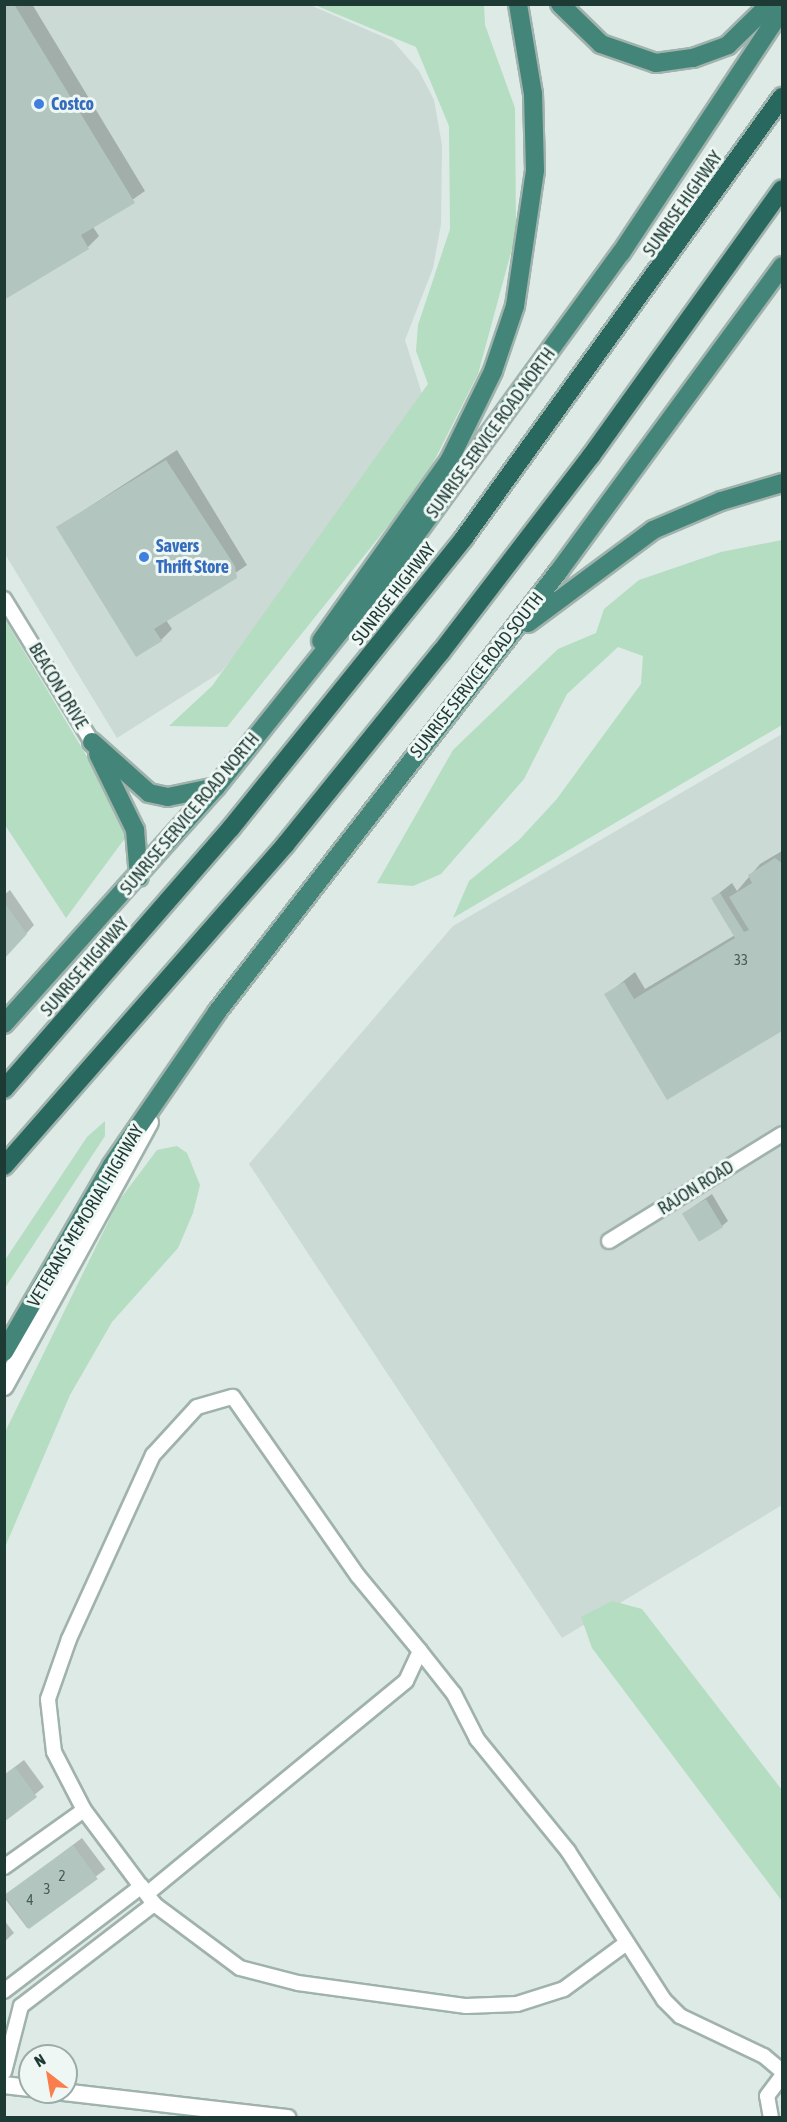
<!DOCTYPE html>
<style>
body{margin:0}
#map{position:relative;width:787px;height:2122px;overflow:hidden;background:#ddeae5;font-family:"Asap Condensed",sans-serif}
div>[style]{position:absolute}
.built>*{inset:0;background:#cbdad4}
.green>*{inset:0;background:#b4ddc1}
.shadow>*{inset:0;background:#0003;transform-origin:0 0}
.building>*{inset:0;background:#b2c5be;transform-origin:0 0}
.roads{filter:drop-shadow(2px 0 #a0b2ac) drop-shadow(-2px 0 #a0b2ac) drop-shadow(0 2px #a0b2ac) drop-shadow(0 -2px #a0b2ac)}
.minor>*{height:14px;margin:-7px;padding:0 7px;transform-origin:7px;border-radius:7px;background:#fff}
.tertiary>*{height:16px;margin:-8px;padding:0 8px;transform-origin:8px;border-radius:8px;background:#fff}
.secondary>*{height:18px;margin:-9px;padding:0 9px;transform-origin:9px;border-radius:9px;background:#fff}
.trunk>*{height:18px;margin:-9px;padding:0 9px;transform-origin:9px;border-radius:9px;background:#448579}
.motorway>*{height:18px;margin:-9px;padding:0 9px;transform-origin:9px;border-radius:9px;background:#29685e}
.dots>*{width:16px;height:16px;translate:-50% -50%;box-sizing:border-box;border:3px solid #eef7f3;border-radius:50%}
span{translate:-50% -50%;white-space:nowrap;text-align:center;line-height:1.15;-webkit-text-stroke:6px #eef7f3;paint-order:stroke}
.number-label{font-size:15px;color:#435d56}
.number-label span{-webkit-text-stroke-width:0}
.shop-label{font-size:18px;color:#366cbe;font-weight:700}
.left{translate:0 -50%;text-align:left}
.street-label{font-size:18px;color:#1e3a34}
.frame{position:absolute;inset:0;border:6px solid #1e3a34;pointer-events:none}
.north{position:absolute;left:18px;top:2044px;width:60px;height:60px;box-sizing:border-box;background:#eef7f3;border:2px solid #9baba7;border-radius:50%;rotate:329deg;font-size:16px;font-weight:700;line-height:24px;text-align:center;color:#1e3a34}
.north::after{content:'';display:block;margin:auto;width:21px;height:27px;background:#fa7e4c;clip-path:polygon(50% 0,100% 100%,50% 72%,0 100%)}
</style>
<div id="map">
<div class="built">
<div style="clip-path:polygon(5px 5px,310px 5px,393px 41px,419px 71px,434px 100px,442px 145px,441px 224px,433px 268px,405px 340px,422px 394px,323px 548px,221px 672px,117px 738px,5px 554px)"></div>
<div style="clip-path:polygon(782px 734px,782px 1505px,562px 1638px,249px 1164px,453px 926px)"></div>
</div>
<div class="green">
<div style="clip-path:polygon(315px 5px,484px 5px,485px 25px,515px 108px,516px 234px,478px 374px,424px 481px,227px 727px,169px 726px,212px 686px,428px 384px,416px 351px,418px 325px,450px 229px,449px 126px,416px 47px)"></div>
<div style="clip-path:polygon(782px 540px,782px 725px,453px 918px,469px 881px,519px 840px,556px 800px,641px 684px,643px 656px,618px 647px,567px 694px,524px 779px,441px 874px,413px 886px,377px 883px,453px 750px,558px 649px,596px 633px,604px 609px,639px 580px,721px 552px)"></div>
<div style="clip-path:polygon(4px 618px,131px 830px,66px 918px,5px 825px)"></div>
<div style="clip-path:polygon(105px 1121px,105px 1136px,5px 1288px,5px 1260px,87px 1137px)"></div>
<div style="clip-path:polygon(177px 1146px,187px 1153px,200px 1185px,193px 1213px,178px 1248px,112px 1322px,70px 1395px,5px 1547px,5px 1432px,118px 1202px,157px 1150px)"></div>
<div style="clip-path:polygon(612px 1601px,642px 1609px,782px 1790px,782px 1901px,592px 1648px,581px 1617px)"></div>
</div>
<div class="shadow">
<div style="clip-path:polygon(4px 4px,32px 4px,145px 191px,93px 227px,99px 236px,88px 247px,4px 298px)"></div>
<div style="clip-path:polygon(177px 450px,247px 565px,166px 620px,172px 629px,161px 640px,58px 527px)"></div>
<div style="clip-path:polygon(782px 851px,782px 1027px,668px 1098px,606px 995px,635px 972px,645px 989px,735px 935px,713px 898px,732px 883px,737px 891px,760px 864px)"></div>
<div style="clip-path:polygon(10px 890px,34px 925px,4px 958px,4px 895px)"></div>
<div style="clip-path:polygon(712px 1194px,728px 1221px,722px 1226px,684px 1213px)"></div>
<div style="clip-path:polygon(24px 1760px,44px 1787px,4px 1820px,4px 1775px)"></div>
<div style="left:82px;top:1838px;width:39px;height:98px;rotate:53deg"></div>
<div style="clip-path:polygon(4px 1920px,14px 1933px,4px 1942px)"></div>
</div>
<div class="building">
<div style="clip-path:polygon(4px 4px,14px 4px,135px 203px,81px 235px,89px 249px,4px 300px)"></div>
<div style="clip-path:polygon(166px 460px,235px 566px,237px 578px,154px 629px,162px 641px,136px 657px,56px 527px)"></div>
<div style="clip-path:polygon(775px 858px,782px 863px,782px 1031px,667px 1100px,604px 994px,624px 982px,634px 999px,735px 938px,711px 898px,720px 893px,744px 932px,749px 930px,729px 897px,752px 883px,748px 875px)"></div>
<div style="clip-path:polygon(4px 902px,27px 934px,4px 959px)"></div>
<div style="left:706px;top:1199px;width:33px;height:28px;rotate:59deg"></div>
<div style="clip-path:polygon(15px 1767px,37px 1797px,4px 1822px,4px 1775px)"></div>
<div style="left:73px;top:1845px;width:42px;height:85px;rotate:54deg"></div>
</div>
<div class="roads">
<div class="minor">
<div style="left:4px;top:599px;width:168px;rotate:58.4deg"></div>
<div style="left:609px;top:1241px;width:203px;rotate:-31.7deg"></div>
<div style="left:420px;top:1651px;width:55px;rotate:51.7deg"></div>
<div style="left:454px;top:1694px;width:51px;rotate:62.9deg"></div>
<div style="left:477px;top:1739px;width:144px;rotate:50.9deg"></div>
<div style="left:568px;top:1851px;width:177px;rotate:57.2deg"></div>
<div style="left:664px;top:2000px;width:23px;rotate:45deg"></div>
<div style="left:680px;top:2016px;width:93px;rotate:25.5deg"></div>
<div style="left:764px;top:2056px;width:23px;rotate:40deg"></div>
<div style="left:84px;top:1810px;width:65px;rotate:-117.3deg"></div>
<div style="left:54px;top:1752px;width:53px;rotate:-96.5deg"></div>
<div style="left:48px;top:1699px;width:64px;rotate:-70.7deg"></div>
<div style="left:69px;top:1639px;width:202px;rotate:-65.5deg"></div>
<div style="left:153px;top:1455px;width:65px;rotate:-47.5deg"></div>
<div style="left:197px;top:1407px;width:37px;rotate:-16deg"></div>
<div style="left:233px;top:1397px;width:218px;rotate:55.1deg"></div>
<div style="left:358px;top:1576px;width:97px;rotate:50.4deg"></div>
<div style="left:420px;top:1651px;width:33px;rotate:115deg"></div>
<div style="left:406px;top:1681px;width:335px;rotate:140.6deg"></div>
<div style="left:4px;top:1867px;width:98px;rotate:-35.5deg"></div>
<div style="left:84px;top:1810px;width:117px;rotate:53.3deg"></div>
<div style="left:154px;top:1904px;width:107px;rotate:36.7deg"></div>
<div style="left:240px;top:1968px;width:60px;rotate:14.5deg"></div>
<div style="left:298px;top:1983px;width:170px;rotate:7.8deg"></div>
<div style="left:466px;top:2006px;width:51px;rotate:-2.2deg"></div>
<div style="left:517px;top:2004px;width:49px;rotate:-17.7deg"></div>
<div style="left:564px;top:1989px;width:76px;rotate:-36.4deg"></div>
<div style="left:4px;top:1991px;width:173px;rotate:-37.3deg"></div>
<div style="left:4px;top:2072px;width:68px;rotate:-75.6deg"></div>
<div style="left:21px;top:2006px;width:168px;rotate:-37.5deg"></div>
<div style="left:771px;top:2118px;width:22px;rotate:-100deg"></div>
<div style="left:767px;top:2096px;width:25px;rotate:-53deg"></div>
</div>
<div class="tertiary">
<div style="left:4px;top:2085px;width:26px;rotate:7deg"></div>
<div style="left:63px;top:2092px;width:226px;rotate:6.6deg"></div>
</div>
<div class="secondary">
<div style="left:4px;top:1386px;width:301px;rotate:-61.2deg"></div>
</div>
<div class="trunk">
<div style="left:560px;top:4px;width:57px;rotate:44.3deg"></div>
<div style="left:601px;top:44px;width:58px;rotate:19.1deg"></div>
<div style="left:656px;top:63px;width:37px;rotate:-8deg"></div>
<div style="left:693px;top:58px;width:37px;rotate:-20deg"></div>
<div style="left:728px;top:45px;width:59px;rotate:-44.3deg"></div>
<div style="left:528px;top:623px;width:156px;rotate:-36.6deg"></div>
<div style="left:653px;top:530px;width:74px;rotate:-23.1deg"></div>
<div style="left:721px;top:501px;width:64px;rotate:-16.4deg"></div>
<div style="left:321px;top:641px;width:221px;rotate:-54.6deg"></div>
<div style="left:449px;top:461px;width:100px;rotate:-63.9deg"></div>
<div style="left:493px;top:371px;width:69px;rotate:-71.3deg"></div>
<div style="left:515px;top:306px;width:137px;rotate:-81.6deg"></div>
<div style="left:535px;top:170px;width:76px;rotate:-91.5deg"></div>
<div style="left:533px;top:94px;width:91px;rotate:-99.5deg"></div>
<div style="left:92px;top:742px;width:76px;rotate:41.8deg"></div>
<div style="left:149px;top:793px;width:19px;rotate:12deg"></div>
<div style="left:168px;top:797px;width:49px;rotate:-11.8deg"></div>
<div style="left:98px;top:754px;width:85px;rotate:64deg"></div>
<div style="left:135px;top:830px;width:47px;rotate:85.1deg"></div>
<div style="left:4px;top:1024px;width:318px;rotate:-48.2deg"></div>
<div style="left:216px;top:787px;width:293px;rotate:-51.4deg"></div>
<div style="left:399px;top:558px;width:377px;rotate:-54deg"></div>
<div style="left:621px;top:253px;width:291px;rotate:-56.5deg"></div>
<div style="left:4px;top:1352px;width:216px;rotate:-60deg"></div>
<div style="left:112px;top:1165px;width:186px;rotate:-55.5deg"></div>
<div style="left:217px;top:1012px;width:558px;rotate:-52.21deg"></div>
<div style="left:559px;top:571px;width:378px;rotate:-53.8deg"></div>
</div>
<div class="motorway">
<div style="left:4px;top:1089px;width:346px;rotate:-49deg"></div>
<div style="left:231px;top:828px;width:372px;rotate:-51.2deg"></div>
<div style="left:464px;top:538px;width:544px;rotate:-54.21deg"></div>
<div style="left:4px;top:1166px;width:427px;rotate:-48.8deg"></div>
<div style="left:285px;top:845px;width:248px;rotate:-51.1deg"></div>
<div style="left:441px;top:652px;width:247px;rotate:-52.6deg"></div>
<div style="left:591px;top:456px;width:328px;rotate:-54.4deg"></div>
</div>
</div>
<div class="dots">
<div style="left:39px;top:104px;background:#3f7fe0"></div>
<div style="left:144px;top:557px;background:#3f7fe0"></div>
</div>
<div class="number-label">
<span style="left:741px;top:960px">33</span>
<span style="left:62px;top:1876px">2</span>
<span style="left:47px;top:1889px">3</span>
<span style="left:30px;top:1900px">4</span>
</div>
<div class="shop-label">
<span class="left" style="left:51px;top:104px">Costco</span>
<span class="left" style="left:156px;top:557px">Savers<br>Thrift Store</span>
</div>
<div class="street-label">
<span style="left:683px;top:204px;rotate:-55deg">SUNRISE HIGHWAY</span>
<span style="left:491px;top:433px;rotate:-54deg">SUNRISE SERVICE ROAD NORTH</span>
<span style="left:394px;top:594px;rotate:-52deg">SUNRISE HIGHWAY</span>
<span style="left:477px;top:675px;rotate:-52deg">SUNRISE SERVICE ROAD SOUTH</span>
<span style="left:58px;top:686px;rotate:59deg">BEACON DRIVE</span>
<span style="left:190px;top:814px;rotate:-50deg">SUNRISE SERVICE ROAD NORTH</span>
<span style="left:85px;top:967px;rotate:-49deg">SUNRISE HIGHWAY</span>
<span style="left:696px;top:1188px;rotate:-32deg">RAJON ROAD</span>
<span style="left:86px;top:1216px;rotate:-59deg">VETERANS MEMORIAL HIGHWAY</span>
</div>
<div class="frame"></div>
<div class="north">N</div>
</div>
